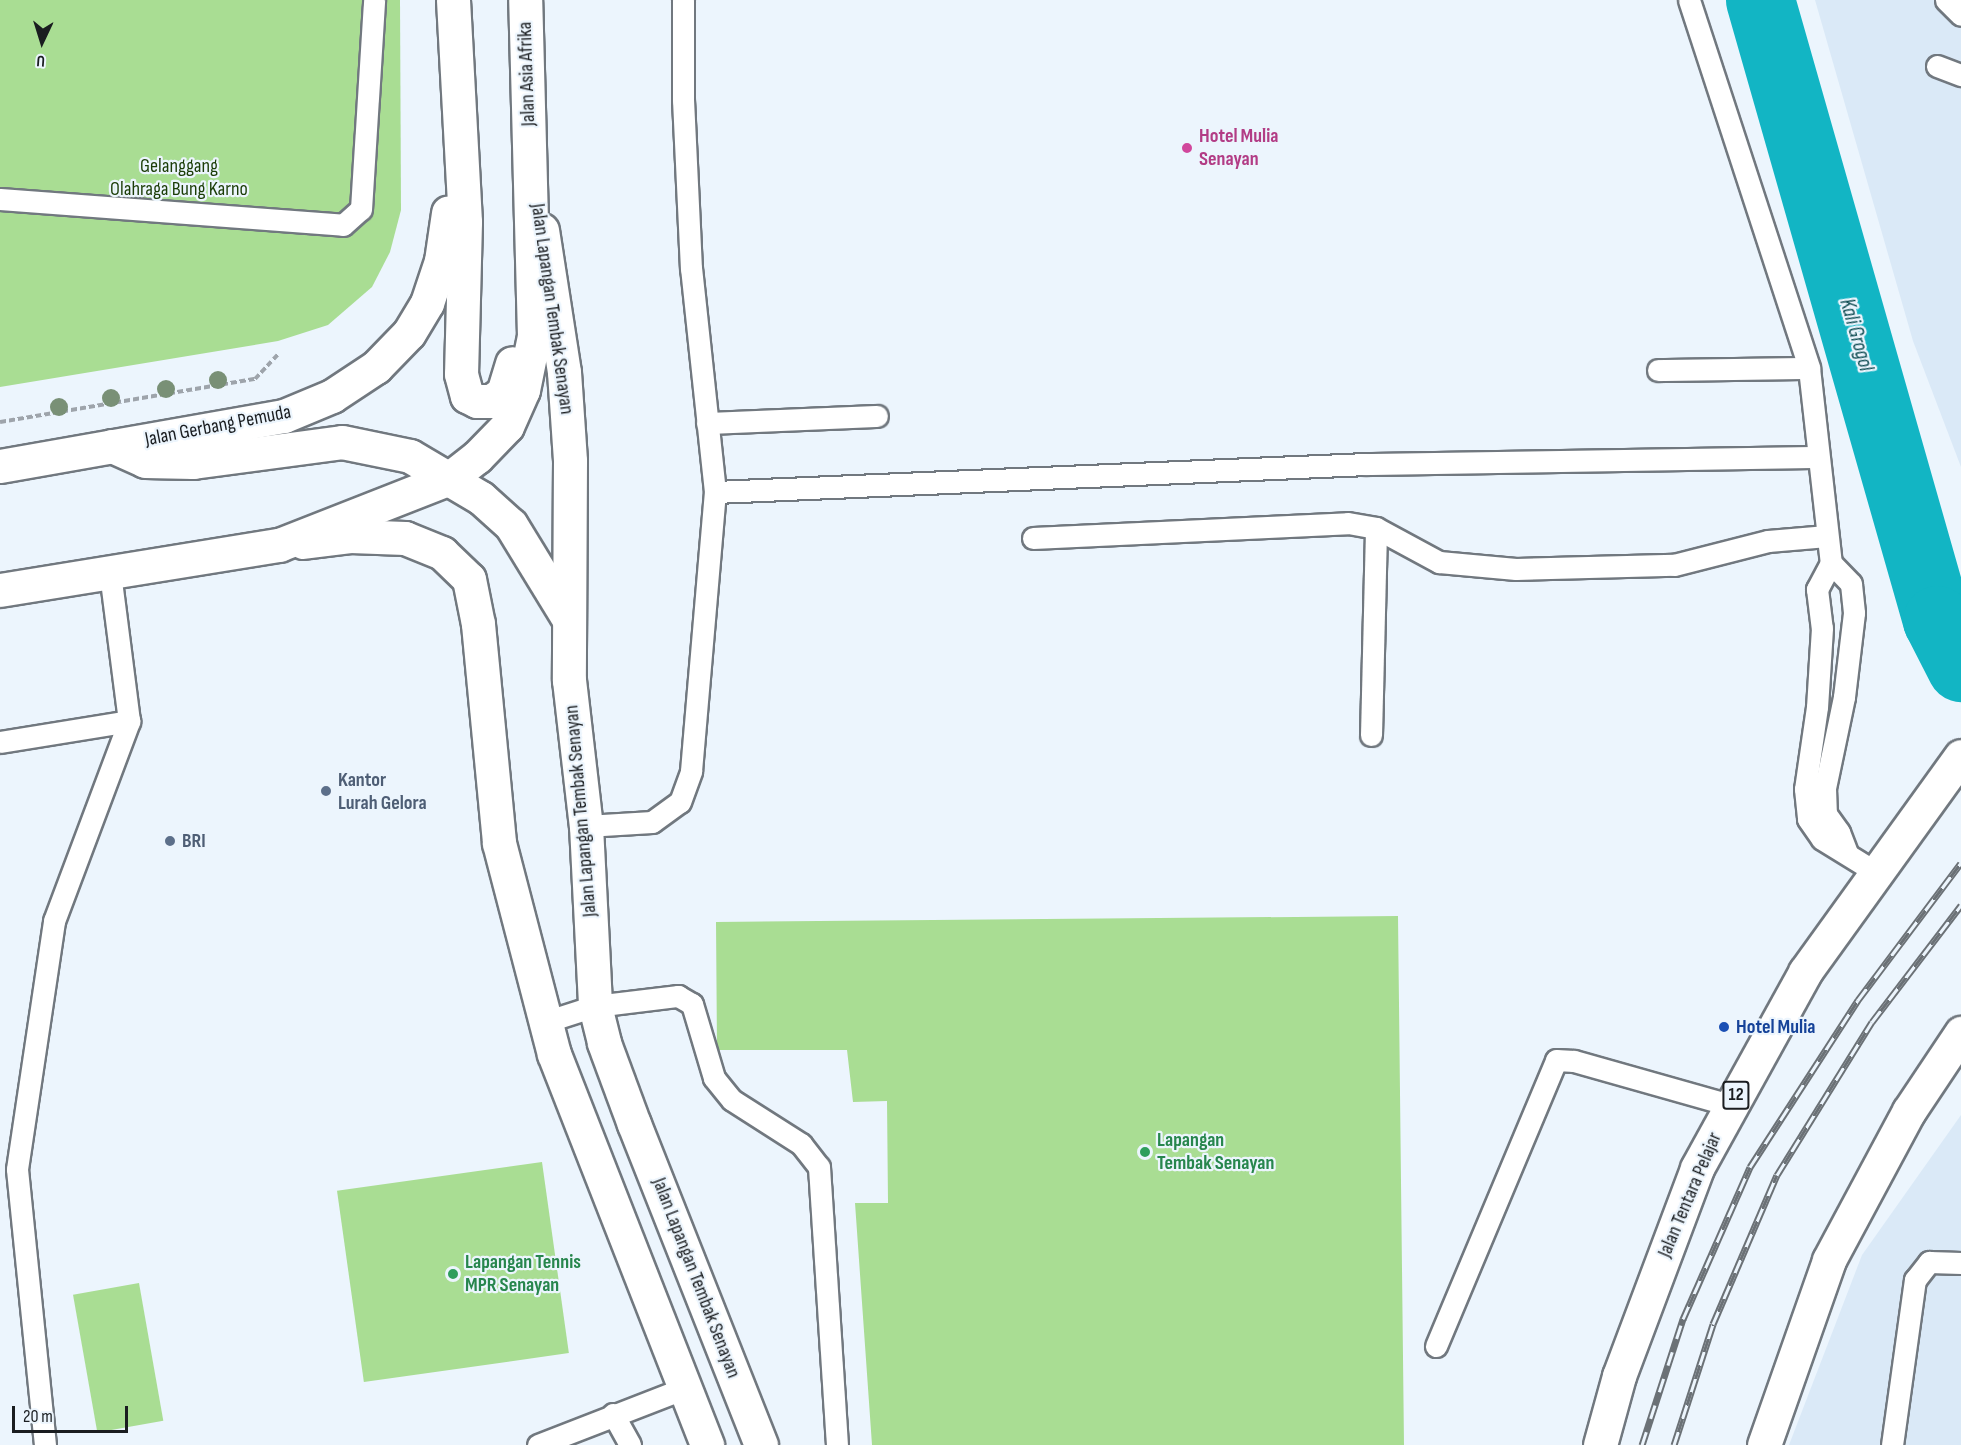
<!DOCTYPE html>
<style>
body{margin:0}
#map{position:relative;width:1961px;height:1445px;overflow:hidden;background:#ecf5fd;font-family:"Sofia Sans Condensed",sans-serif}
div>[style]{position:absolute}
.built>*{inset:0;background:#dae9f7}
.green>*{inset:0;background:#a9dd93;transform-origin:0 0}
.river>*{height:69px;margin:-34.5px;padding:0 34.5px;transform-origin:34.5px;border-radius:34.5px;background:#12b5c4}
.path>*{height:4px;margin-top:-2px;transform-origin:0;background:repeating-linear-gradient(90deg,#9ea4ab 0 6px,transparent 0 9px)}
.roads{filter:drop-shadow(2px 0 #71787f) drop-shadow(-2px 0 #71787f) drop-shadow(0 2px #71787f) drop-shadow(0 -2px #71787f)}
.lane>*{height:21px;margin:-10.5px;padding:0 10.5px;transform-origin:10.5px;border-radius:10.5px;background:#fff}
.secondary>*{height:33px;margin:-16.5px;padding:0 16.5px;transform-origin:16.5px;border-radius:16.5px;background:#fff}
.primary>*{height:33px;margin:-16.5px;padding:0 16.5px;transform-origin:16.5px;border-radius:16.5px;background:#fff}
.highway>*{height:33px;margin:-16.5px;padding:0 16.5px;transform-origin:16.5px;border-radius:16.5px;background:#fff}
.rail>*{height:7px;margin-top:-3.5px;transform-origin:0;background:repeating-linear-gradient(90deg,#ecf5fd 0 14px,#6b7176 0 28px);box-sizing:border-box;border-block:2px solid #6b7176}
.trees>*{width:18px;height:18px;margin:-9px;border-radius:50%;background:#799076}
.dots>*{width:16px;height:16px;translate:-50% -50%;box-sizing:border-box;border:3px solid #ecf5fd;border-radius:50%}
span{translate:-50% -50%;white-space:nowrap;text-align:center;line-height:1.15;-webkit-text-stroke:4.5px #ecf5fd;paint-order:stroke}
.shield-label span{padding:2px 4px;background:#ecf5fd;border:2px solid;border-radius:4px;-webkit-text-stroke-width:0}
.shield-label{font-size:18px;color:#1a1d20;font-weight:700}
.street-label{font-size:20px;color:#1a1d20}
.hotel-label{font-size:20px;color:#b23c85;font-weight:700}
.left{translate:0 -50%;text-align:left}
.park-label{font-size:20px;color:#1b3d07}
.service-label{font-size:20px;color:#4e5e75;font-weight:700}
.transit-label{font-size:20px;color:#164399;font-weight:700}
.leisure-label{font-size:20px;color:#27864d;font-weight:700}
.water-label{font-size:21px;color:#0d4b51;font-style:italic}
.north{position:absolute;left:12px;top:12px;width:60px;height:60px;-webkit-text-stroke:4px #ecf5fd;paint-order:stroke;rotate:184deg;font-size:16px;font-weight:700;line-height:24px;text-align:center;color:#1a1d20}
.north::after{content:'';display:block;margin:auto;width:21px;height:27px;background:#1a1d20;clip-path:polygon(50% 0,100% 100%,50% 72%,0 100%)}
.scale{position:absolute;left:12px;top:1406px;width:116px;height:27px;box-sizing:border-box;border:3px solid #1a1d20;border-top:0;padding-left:8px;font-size:18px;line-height:21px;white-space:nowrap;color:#1a1d20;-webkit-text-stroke:4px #ecf5fd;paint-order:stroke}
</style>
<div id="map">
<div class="built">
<div style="clip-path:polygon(1815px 0,1961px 0,1961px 467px,1913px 341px)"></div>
<div style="clip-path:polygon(1961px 1115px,1961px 1445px,1789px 1445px,1862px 1255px)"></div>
</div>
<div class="green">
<div style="clip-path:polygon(0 0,400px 0,401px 210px,390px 252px,372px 287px,328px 325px,278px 341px,0 387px)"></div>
<div style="clip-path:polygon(1398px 916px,1404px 1445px,872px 1445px,855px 1203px,888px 1203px,887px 1101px,853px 1102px,847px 1050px,717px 1050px,716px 922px)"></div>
<div style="left:542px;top:1162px;width:193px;height:207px;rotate:82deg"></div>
<div style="left:139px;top:1283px;width:140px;height:67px;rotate:80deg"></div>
</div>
<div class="river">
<div style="left:1760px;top:0;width:645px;rotate:74.07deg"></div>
<div style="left:1937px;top:620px;width:53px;rotate:62.9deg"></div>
</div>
<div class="path">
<div style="left:0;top:422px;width:259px;rotate:-9.6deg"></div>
<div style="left:255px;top:379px;width:34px;rotate:-47deg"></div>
</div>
<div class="roads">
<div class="lane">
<div style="left:1689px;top:0;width:387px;rotate:71.9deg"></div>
<div style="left:1809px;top:368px;width:196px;rotate:83.6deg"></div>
<div style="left:1831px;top:563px;width:29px;rotate:46deg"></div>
<div style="left:1851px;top:584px;width:29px;rotate:84deg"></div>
<div style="left:1854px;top:613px;width:85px;rotate:96.8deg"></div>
<div style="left:1844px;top:697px;width:93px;rotate:101.8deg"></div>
<div style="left:1825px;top:788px;width:26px;rotate:88deg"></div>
<div style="left:1826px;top:814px;width:22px;rotate:54deg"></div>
<div style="left:1839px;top:832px;width:22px;rotate:69deg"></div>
<div style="left:1946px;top:0;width:21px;rotate:45deg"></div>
<div style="left:1937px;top:66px;width:26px;rotate:21deg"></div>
<div style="left:0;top:199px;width:344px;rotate:4.3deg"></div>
<div style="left:343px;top:225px;width:24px;rotate:-42deg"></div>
<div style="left:361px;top:209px;width:209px;rotate:-86.4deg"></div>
<div style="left:1658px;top:370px;width:151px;rotate:-0.8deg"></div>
<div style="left:707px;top:423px;width:170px;rotate:-2.4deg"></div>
<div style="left:715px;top:492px;width:652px;rotate:-2.46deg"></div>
<div style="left:1366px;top:464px;width:452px;rotate:-0.9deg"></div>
<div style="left:1033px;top:538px;width:315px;rotate:-2.7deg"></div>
<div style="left:1348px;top:523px;width:28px;rotate:10deg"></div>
<div style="left:1376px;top:528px;width:72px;rotate:28.4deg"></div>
<div style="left:1439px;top:562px;width:77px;rotate:5.2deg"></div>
<div style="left:1516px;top:569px;width:158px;rotate:-1.5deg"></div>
<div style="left:1674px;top:565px;width:97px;rotate:-14.3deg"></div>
<div style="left:1768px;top:541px;width:59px;rotate:-4.8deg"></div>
<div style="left:1831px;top:563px;width:30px;rotate:118deg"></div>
<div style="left:1817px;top:589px;width:39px;rotate:83deg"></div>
<div style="left:1822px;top:628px;width:79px;rotate:93.6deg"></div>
<div style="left:1817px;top:707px;width:83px;rotate:98.3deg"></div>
<div style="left:1805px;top:789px;width:30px;rotate:84deg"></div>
<div style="left:1808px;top:819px;width:24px;rotate:55deg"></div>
<div style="left:1822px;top:839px;width:65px;rotate:31.7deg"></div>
<div style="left:1371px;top:735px;width:207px;rotate:-88.6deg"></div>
<div style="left:0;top:742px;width:131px;rotate:-9.2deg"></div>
<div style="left:586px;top:826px;width:66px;rotate:-3.5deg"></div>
<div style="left:652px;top:822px;width:34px;rotate:-36deg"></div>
<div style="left:680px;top:802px;width:33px;rotate:-70deg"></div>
<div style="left:691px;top:771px;width:280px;rotate:-85.1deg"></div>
<div style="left:715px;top:492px;width:224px;rotate:-96.1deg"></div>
<div style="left:691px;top:269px;width:169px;rotate:-92.7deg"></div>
<div style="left:683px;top:100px;width:100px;rotate:-90deg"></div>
<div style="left:548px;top:1021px;width:49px;rotate:-17.7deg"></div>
<div style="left:595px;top:1006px;width:84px;rotate:-6.9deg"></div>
<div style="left:678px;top:996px;width:16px;rotate:30deg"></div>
<div style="left:692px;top:1004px;width:77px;rotate:73.4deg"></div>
<div style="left:714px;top:1078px;width:28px;rotate:51deg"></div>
<div style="left:732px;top:1100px;width:82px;rotate:32.5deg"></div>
<div style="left:801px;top:1144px;width:29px;rotate:52deg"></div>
<div style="left:819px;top:1167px;width:279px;rotate:86.3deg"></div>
<div style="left:1436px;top:1346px;width:310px;rotate:-67.2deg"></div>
<div style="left:1556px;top:1060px;width:18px;rotate:3deg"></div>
<div style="left:1574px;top:1061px;width:162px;rotate:15.8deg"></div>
<div style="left:613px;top:1414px;width:35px;rotate:61deg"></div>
<div style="left:45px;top:1445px;width:277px;rotate:-95.8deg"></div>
<div style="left:17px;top:1169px;width:251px;rotate:-81.5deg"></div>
<div style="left:54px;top:921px;width:214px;rotate:-69.4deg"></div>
<div style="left:129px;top:721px;width:150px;rotate:-97.3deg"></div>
<div style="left:538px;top:1445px;width:158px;rotate:-21.2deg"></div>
<div style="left:1892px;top:1445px;width:167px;rotate:-82.1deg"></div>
<div style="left:1915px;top:1280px;width:23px;rotate:-52deg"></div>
<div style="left:1929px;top:1262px;width:32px;rotate:2deg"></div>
</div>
<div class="secondary">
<div style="left:542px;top:230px;width:144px;rotate:81.2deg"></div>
<div style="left:564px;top:372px;width:89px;rotate:86.1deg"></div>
<div style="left:570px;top:461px;width:219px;rotate:90.3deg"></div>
<div style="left:569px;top:680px;width:147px;rotate:83.4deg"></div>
<div style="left:586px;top:826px;width:180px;rotate:87.1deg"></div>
<div style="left:595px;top:1006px;width:38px;rotate:76deg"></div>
<div style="left:604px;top:1043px;width:86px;rotate:69.7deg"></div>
<div style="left:634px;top:1124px;width:345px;rotate:68.4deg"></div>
<div style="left:112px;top:446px;width:36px;rotate:24deg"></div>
<div style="left:145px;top:461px;width:48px;rotate:1.2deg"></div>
<div style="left:193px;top:462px;width:150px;rotate:-7.6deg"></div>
<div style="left:342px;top:442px;width:69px;rotate:11.6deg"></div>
<div style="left:410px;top:456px;width:82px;rotate:30.6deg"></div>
<div style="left:481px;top:498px;width:40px;rotate:42deg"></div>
<div style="left:511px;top:525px;width:109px;rotate:58.5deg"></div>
<div style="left:303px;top:542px;width:47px;rotate:-7.3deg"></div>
<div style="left:350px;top:536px;width:55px;rotate:2.1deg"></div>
<div style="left:405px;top:538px;width:40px;rotate:22deg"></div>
<div style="left:442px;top:553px;width:37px;rotate:44deg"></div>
<div style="left:469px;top:579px;width:46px;rotate:78.7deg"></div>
<div style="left:478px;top:624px;width:220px;rotate:84.5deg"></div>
<div style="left:499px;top:843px;width:218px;rotate:75.4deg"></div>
<div style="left:554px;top:1054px;width:420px;rotate:68.6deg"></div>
</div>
<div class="primary">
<div style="left:453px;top:0;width:222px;rotate:86.9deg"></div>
<div style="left:465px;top:222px;width:152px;rotate:91.5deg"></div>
<div style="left:461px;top:374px;width:23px;rotate:75deg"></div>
<div style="left:467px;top:396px;width:11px;rotate:27deg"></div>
<div style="left:477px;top:401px;width:14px"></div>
<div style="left:491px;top:401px;width:14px;rotate:-34deg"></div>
<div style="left:503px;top:393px;width:31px;rotate:-73deg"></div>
<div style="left:0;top:466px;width:288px;rotate:-10deg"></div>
<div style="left:284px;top:416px;width:52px;rotate:-22.6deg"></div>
<div style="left:332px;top:396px;width:53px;rotate:-33.4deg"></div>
<div style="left:376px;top:367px;width:47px;rotate:-45.9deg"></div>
<div style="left:409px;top:333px;width:35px;rotate:-59deg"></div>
<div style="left:427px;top:303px;width:44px;rotate:-71.6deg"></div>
<div style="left:441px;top:261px;width:49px;rotate:-81.7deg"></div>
<div style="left:0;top:590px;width:283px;rotate:-9.2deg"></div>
<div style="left:279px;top:545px;width:184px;rotate:-21.4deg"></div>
<div style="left:450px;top:478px;width:34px;rotate:-38deg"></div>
<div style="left:477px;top:457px;width:43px;rotate:-45.9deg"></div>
<div style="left:507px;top:426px;width:39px;rotate:-66deg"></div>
<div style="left:523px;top:390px;width:55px;rotate:-78.5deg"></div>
<div style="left:534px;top:336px;width:336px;rotate:-91.5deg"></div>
</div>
<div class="highway">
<div style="left:1600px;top:1445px;width:72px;rotate:-74.6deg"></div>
<div style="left:1619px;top:1376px;width:222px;rotate:-69.4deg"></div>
<div style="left:1697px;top:1168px;width:224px;rotate:-61.1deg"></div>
<div style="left:1805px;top:972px;width:266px;rotate:-54.2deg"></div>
<div style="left:1764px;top:1445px;width:196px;rotate:-70.6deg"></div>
<div style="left:1829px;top:1260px;width:169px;rotate:-61.8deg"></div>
<div style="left:1909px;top:1111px;width:94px;rotate:-56.3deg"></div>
</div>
</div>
<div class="rail">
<div style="left:1642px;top:1445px;width:133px;rotate:-72deg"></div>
<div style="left:1683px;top:1319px;width:166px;rotate:-66.2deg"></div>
<div style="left:1750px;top:1167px;width:199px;rotate:-57.1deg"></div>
<div style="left:1858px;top:1000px;width:171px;rotate:-53.1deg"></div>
<div style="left:1674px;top:1445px;width:127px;rotate:-72.1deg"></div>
<div style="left:1713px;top:1324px;width:162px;rotate:-66.8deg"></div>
<div style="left:1777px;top:1175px;width:180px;rotate:-58.2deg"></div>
<div style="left:1872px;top:1022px;width:147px;rotate:-52.7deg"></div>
</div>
<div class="trees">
<div style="left:218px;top:380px"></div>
<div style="left:166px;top:389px"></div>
<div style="left:111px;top:398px"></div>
<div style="left:59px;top:407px"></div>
</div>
<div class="dots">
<div style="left:1187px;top:148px;background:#d1479c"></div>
<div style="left:326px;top:791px;background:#5c6f8a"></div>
<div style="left:170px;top:841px;background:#5c6f8a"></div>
<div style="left:1724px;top:1027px;background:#1a4fb4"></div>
<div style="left:1145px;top:1152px;background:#2e9e5b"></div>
<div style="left:453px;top:1274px;background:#2e9e5b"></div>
</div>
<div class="shield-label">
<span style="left:1736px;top:1095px">12</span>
</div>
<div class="street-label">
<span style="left:527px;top:74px;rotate:-92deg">Jalan Asia Afrika</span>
<span style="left:552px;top:309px;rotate:82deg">Jalan Lapangan Tembak Senayan</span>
<span style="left:218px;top:426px;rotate:-11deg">Jalan Gerbang Pemuda</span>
<span style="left:581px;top:811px;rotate:-95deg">Jalan Lapangan Tembak Senayan</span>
<span style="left:1690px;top:1195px;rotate:-67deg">Jalan Tentara Pelajar</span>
<span style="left:696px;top:1278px;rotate:69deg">Jalan Lapangan Tembak Senayan</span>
</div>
<div class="hotel-label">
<span class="left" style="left:1199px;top:148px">Hotel Mulia<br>Senayan</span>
</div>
<div class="park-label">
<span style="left:179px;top:178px">Gelanggang<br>Olahraga Bung Karno</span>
</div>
<div class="service-label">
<span class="left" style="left:338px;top:792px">Kantor<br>Lurah Gelora</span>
<span class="left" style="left:182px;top:841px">BRI</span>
</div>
<div class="transit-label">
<span class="left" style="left:1736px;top:1027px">Hotel Mulia</span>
</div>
<div class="leisure-label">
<span class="left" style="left:1157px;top:1152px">Lapangan<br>Tembak Senayan</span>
<span class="left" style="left:465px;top:1274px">Lapangan Tennis<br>MPR Senayan</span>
</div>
<div class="water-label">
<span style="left:1856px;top:335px;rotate:74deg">Kali Grogol</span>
</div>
<div class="north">U</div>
<div class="scale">20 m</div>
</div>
